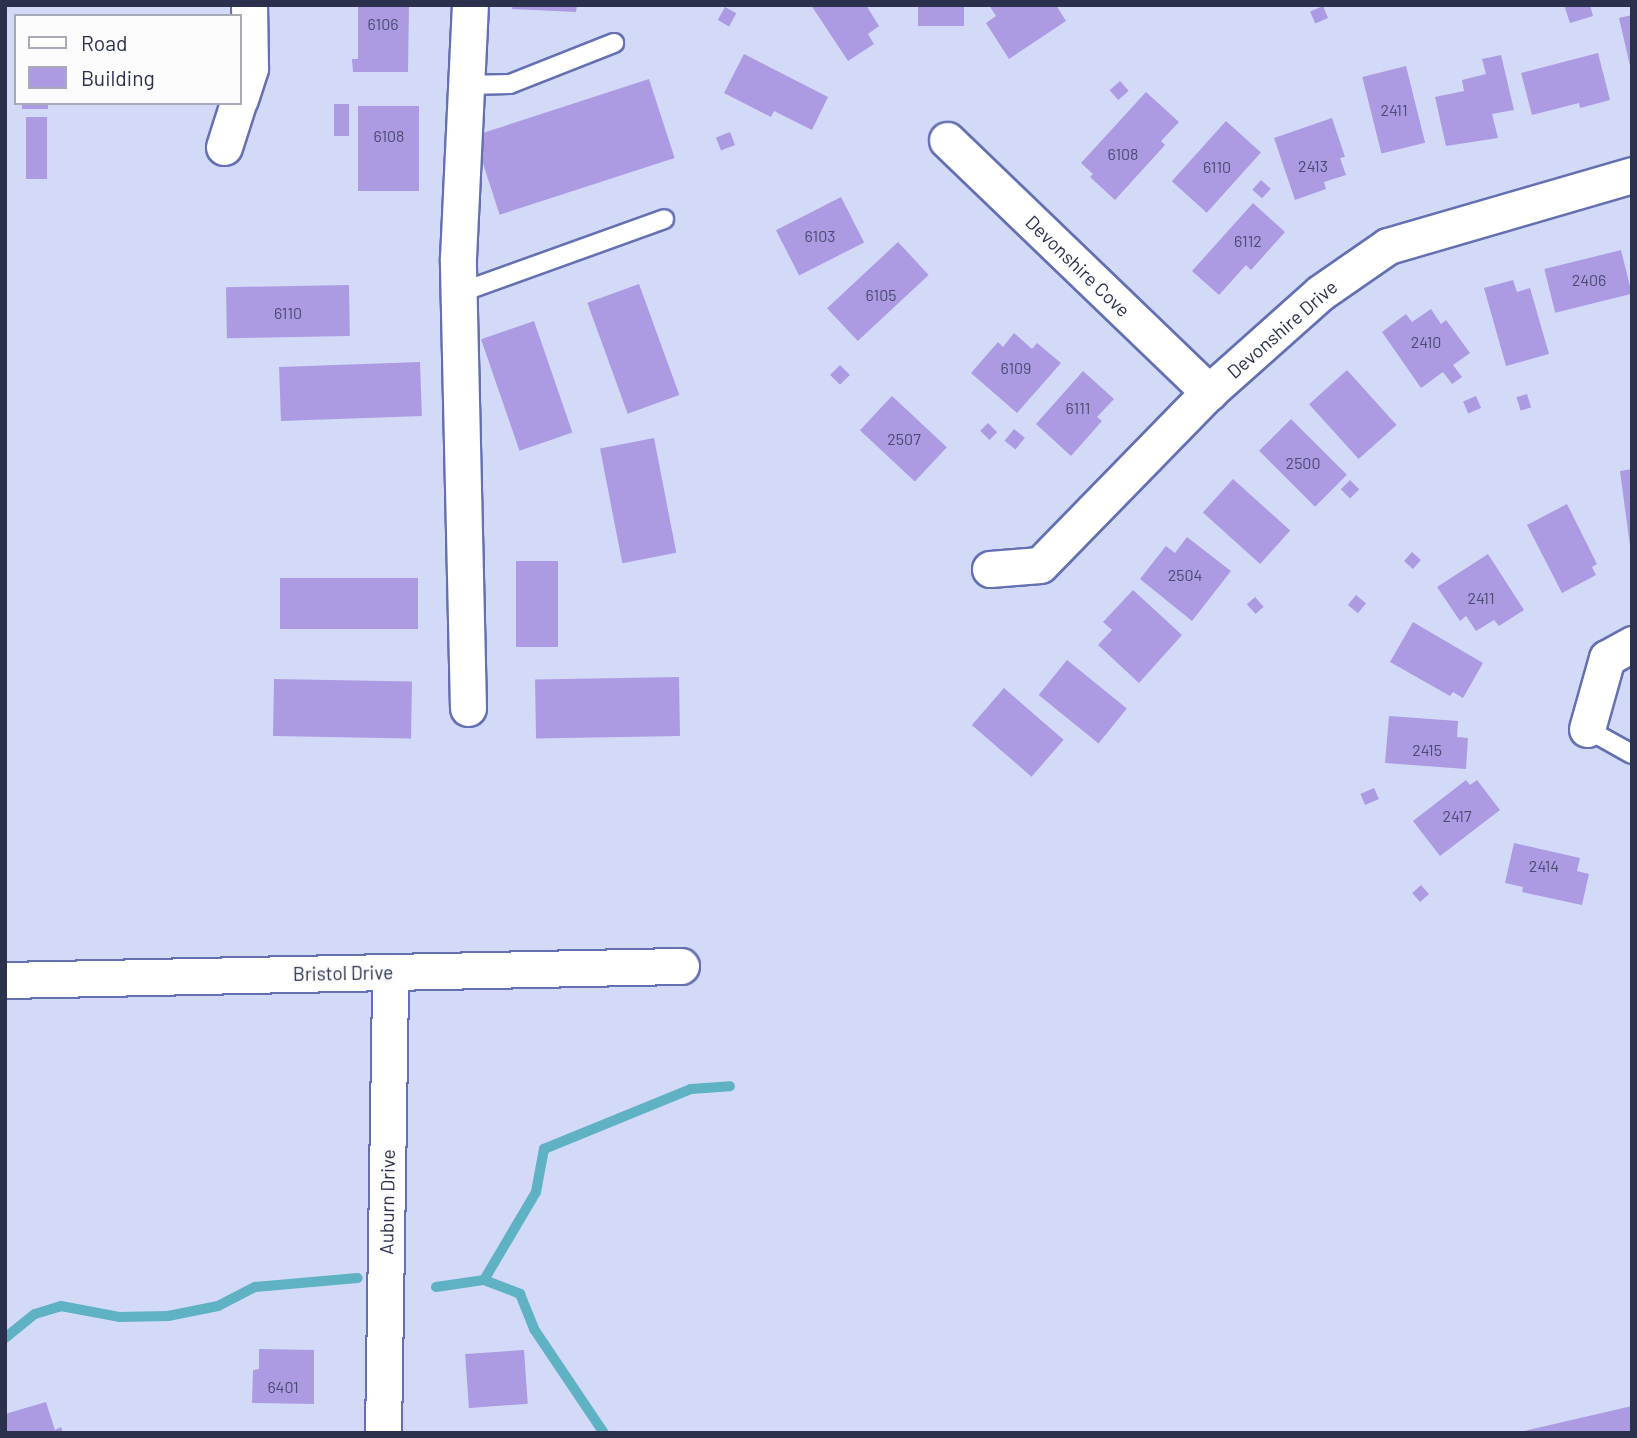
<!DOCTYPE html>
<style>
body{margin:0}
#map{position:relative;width:1637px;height:1438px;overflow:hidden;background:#d3daf8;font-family:Barlow,sans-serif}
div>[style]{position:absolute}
.stream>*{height:10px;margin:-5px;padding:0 5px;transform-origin:5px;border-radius:5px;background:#5fb1c4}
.building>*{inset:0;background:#ac9be3;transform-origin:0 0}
.roads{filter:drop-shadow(2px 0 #6470b2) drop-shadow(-2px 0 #6470b2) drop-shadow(0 2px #6470b2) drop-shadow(0 -2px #6470b2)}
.lane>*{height:18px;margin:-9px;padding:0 9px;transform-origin:9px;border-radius:9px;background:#fff}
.street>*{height:35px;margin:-17.5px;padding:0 17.5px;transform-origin:17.5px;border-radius:17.5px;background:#fff}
span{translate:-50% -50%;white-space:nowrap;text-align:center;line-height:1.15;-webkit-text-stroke:5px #fcfcfc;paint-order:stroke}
.number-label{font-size:16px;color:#4b4b72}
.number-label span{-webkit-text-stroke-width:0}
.street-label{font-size:19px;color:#2b304d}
.frame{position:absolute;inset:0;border:7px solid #2b304d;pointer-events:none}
.legend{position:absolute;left:14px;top:14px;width:228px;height:91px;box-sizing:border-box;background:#fcfcfc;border:2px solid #a8aab6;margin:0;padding:9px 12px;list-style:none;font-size:21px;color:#2b304d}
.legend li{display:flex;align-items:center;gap:14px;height:35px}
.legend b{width:35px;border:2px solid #a8aab6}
</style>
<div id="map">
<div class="stream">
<div style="left:484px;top:1280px;width:39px;rotate:21deg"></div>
<div style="left:520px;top:1294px;width:38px;rotate:68deg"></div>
<div style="left:534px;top:1329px;width:125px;rotate:56.1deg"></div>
<div style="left:436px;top:1287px;width:49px;rotate:-8.3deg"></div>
<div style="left:484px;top:1280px;width:102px;rotate:-59.4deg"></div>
<div style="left:536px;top:1192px;width:44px;rotate:-79.5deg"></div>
<div style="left:544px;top:1149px;width:159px;rotate:-22.2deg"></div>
<div style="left:691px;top:1089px;width:39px;rotate:-4deg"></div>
<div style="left:5px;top:1338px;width:38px;rotate:-39deg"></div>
<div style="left:35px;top:1314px;width:27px;rotate:-17deg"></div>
<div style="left:61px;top:1306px;width:59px;rotate:10.7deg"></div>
<div style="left:119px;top:1317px;width:49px;rotate:-1.2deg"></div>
<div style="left:168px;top:1316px;width:51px;rotate:-11.3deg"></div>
<div style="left:218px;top:1306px;width:42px;rotate:-27.2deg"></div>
<div style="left:255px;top:1287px;width:103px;rotate:-5deg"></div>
</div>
<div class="building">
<div style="clip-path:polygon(358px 5px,409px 5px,408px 72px,353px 72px,352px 59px,358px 59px)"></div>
<div style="clip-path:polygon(513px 5px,577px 5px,576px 12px,512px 9px)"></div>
<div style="clip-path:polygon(811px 5px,866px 5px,879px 26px,868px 34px,874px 44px,848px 61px)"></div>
<div style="left:918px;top:5px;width:46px;height:21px"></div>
<div style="clip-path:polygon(989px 5px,1056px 5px,1066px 21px,1009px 59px,986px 23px,996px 16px)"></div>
<div style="clip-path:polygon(1564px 5px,1590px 5px,1593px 16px,1570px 23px)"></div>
<div style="left:1323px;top:6px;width:13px;height:14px;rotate:67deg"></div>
<div style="left:725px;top:7px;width:13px;height:15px;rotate:29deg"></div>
<div style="clip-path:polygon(1632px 15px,1632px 70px,1631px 70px,1619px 18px)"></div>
<div style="clip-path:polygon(1598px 53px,1610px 100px,1580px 108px,1579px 103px,1532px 115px,1521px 73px)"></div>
<div style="clip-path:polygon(744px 54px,828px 97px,812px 130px,774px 111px,771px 117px,724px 93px)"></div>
<div style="clip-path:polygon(1501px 55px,1514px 110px,1492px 114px,1498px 138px,1446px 146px,1435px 97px,1464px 91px,1462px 80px,1486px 74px,1482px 59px)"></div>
<div style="left:1406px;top:66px;width:79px;height:45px;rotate:76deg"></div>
<div style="left:649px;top:79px;width:83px;height:184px;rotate:72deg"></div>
<div style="left:1120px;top:81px;width:13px;height:14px;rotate:48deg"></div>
<div style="clip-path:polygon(1146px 92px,1179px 122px,1161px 141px,1165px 145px,1115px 200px,1090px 177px,1093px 174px,1081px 163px)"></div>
<div style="left:22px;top:103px;width:26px;height:6px"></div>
<div style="left:334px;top:104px;width:15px;height:32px"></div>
<div style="left:419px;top:106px;width:85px;height:61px;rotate:90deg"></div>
<div style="left:26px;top:117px;width:21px;height:62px"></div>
<div style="clip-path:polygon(1332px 118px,1345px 157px,1340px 158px,1346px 175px,1324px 182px,1326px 189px,1295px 200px,1274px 138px)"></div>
<div style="left:1226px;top:121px;width:47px;height:81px;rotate:42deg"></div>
<div style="left:730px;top:132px;width:14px;height:15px;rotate:69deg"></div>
<div style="left:1261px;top:180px;width:13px;height:13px;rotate:42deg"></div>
<div style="left:841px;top:197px;width:51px;height:73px;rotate:63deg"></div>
<div style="clip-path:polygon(1253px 203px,1285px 232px,1251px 270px,1246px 265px,1219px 295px,1192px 271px)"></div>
<div style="left:898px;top:242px;width:45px;height:97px;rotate:47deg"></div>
<div style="left:1621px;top:250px;width:45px;height:79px;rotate:76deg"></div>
<div style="clip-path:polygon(1513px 280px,1517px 292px,1530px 288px,1549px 354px,1506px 366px,1484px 288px)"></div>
<div style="left:639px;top:284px;width:118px;height:55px;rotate:70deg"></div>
<div style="left:349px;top:285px;width:51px;height:123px;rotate:89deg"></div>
<div style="clip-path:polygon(1431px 309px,1441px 324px,1446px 320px,1470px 353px,1453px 365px,1462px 377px,1452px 384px,1443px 372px,1421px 388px,1382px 332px,1406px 314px,1412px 322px)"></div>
<div style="left:534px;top:321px;width:118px;height:56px;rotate:71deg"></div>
<div style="clip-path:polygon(1014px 333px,1032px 349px,1037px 343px,1061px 363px,1017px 413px,971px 373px,998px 342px,1003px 347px)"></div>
<div style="left:420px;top:362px;width:54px;height:141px;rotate:88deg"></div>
<div style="left:840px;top:365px;width:14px;height:14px;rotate:45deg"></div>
<div style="left:1347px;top:370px;width:74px;height:51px;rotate:48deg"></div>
<div style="clip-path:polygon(1083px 371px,1114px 399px,1097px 417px,1102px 421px,1071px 456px,1036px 424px)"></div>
<div style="left:1527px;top:394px;width:14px;height:11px;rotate:73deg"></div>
<div style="left:892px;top:396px;width:75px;height:47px;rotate:43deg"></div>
<div style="left:1476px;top:396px;width:13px;height:14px;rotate:67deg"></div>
<div style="left:1291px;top:419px;width:79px;height:45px;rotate:45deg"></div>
<div style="left:988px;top:423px;width:13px;height:11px;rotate:45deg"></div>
<div style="left:1014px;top:429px;width:14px;height:15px;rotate:39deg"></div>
<div style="left:654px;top:438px;width:117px;height:55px;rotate:79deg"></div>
<div style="clip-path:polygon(1632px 469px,1632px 546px,1630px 546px,1620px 471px)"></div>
<div style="left:1233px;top:479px;width:77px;height:45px;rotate:42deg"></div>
<div style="left:1350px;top:480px;width:13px;height:13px;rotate:45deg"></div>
<div style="clip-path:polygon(1567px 504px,1597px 564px,1592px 567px,1596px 575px,1562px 593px,1527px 525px)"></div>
<div style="clip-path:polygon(1187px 537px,1231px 571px,1192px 621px,1140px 579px,1166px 546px,1175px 553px)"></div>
<div style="left:1412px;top:552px;width:12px;height:12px;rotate:42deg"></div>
<div style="clip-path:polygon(1488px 554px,1524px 610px,1499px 626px,1494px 620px,1476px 631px,1466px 616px,1460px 621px,1437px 587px)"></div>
<div style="left:516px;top:561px;width:42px;height:86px"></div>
<div style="left:280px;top:578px;width:138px;height:51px"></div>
<div style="clip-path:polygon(1133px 590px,1182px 635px,1139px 683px,1098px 645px,1112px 630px,1103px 622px)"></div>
<div style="left:1356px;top:595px;width:13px;height:13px;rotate:39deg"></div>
<div style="left:1255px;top:597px;width:13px;height:11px;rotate:48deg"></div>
<div style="clip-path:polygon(1413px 622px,1483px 663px,1463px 698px,1453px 692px,1450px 696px,1390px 662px)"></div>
<div style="left:1067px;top:660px;width:77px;height:45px;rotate:39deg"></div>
<div style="left:679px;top:677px;width:59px;height:144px;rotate:89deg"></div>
<div style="left:274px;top:679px;width:138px;height:57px;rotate:1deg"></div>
<div style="left:1004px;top:688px;width:79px;height:49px;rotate:41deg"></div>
<div style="clip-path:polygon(1389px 716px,1458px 721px,1457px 737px,1468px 738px,1466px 769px,1385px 763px)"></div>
<div style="clip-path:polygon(1466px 780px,1470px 785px,1477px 780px,1500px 810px,1440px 856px,1413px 821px)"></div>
<div style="left:1374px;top:788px;width:12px;height:15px;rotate:66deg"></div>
<div style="clip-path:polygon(1514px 843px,1580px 858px,1577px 871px,1589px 874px,1582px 905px,1522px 892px,1523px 887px,1505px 883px)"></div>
<div style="left:1421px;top:885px;width:12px;height:12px;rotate:48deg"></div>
<div style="clip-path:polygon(259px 1349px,314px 1350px,314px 1404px,252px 1403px,253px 1370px,259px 1369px)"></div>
<div style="left:524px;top:1350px;width:54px;height:59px;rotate:86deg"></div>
<div style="clip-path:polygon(46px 1402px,55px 1430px,61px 1427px,63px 1433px,5px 1433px,5px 1414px)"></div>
<div style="clip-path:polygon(1632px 1406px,1632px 1433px,1520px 1433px,1520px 1432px)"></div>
</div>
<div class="roads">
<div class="lane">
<div style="left:466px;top:85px;width:44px;rotate:-1.3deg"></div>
<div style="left:510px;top:84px;width:112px;rotate:-21.5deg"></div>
<div style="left:459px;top:293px;width:218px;rotate:-19.8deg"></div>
<div style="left:1587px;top:729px;width:51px;rotate:29.1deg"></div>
</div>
<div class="street">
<div style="left:240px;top:99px;width:33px;rotate:-72deg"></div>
<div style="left:250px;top:68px;width:63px;rotate:-90.9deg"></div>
<div style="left:947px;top:140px;width:364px;rotate:43.9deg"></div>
<div style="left:224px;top:147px;width:46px;rotate:-72.3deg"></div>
<div style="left:990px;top:569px;width:50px;rotate:-4.6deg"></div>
<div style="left:1040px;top:565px;width:242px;rotate:-45.7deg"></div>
<div style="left:1209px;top:392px;width:149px;rotate:-41.7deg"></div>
<div style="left:1320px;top:293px;width:83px;rotate:-34.7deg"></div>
<div style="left:1388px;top:246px;width:254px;rotate:-16.2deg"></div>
<div style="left:468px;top:708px;width:450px;rotate:-91.3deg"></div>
<div style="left:458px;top:258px;width:253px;rotate:-87.3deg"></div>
<div style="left:1587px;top:729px;width:74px;rotate:-74.3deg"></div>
<div style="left:1607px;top:658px;width:29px;rotate:-29deg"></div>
<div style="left:5px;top:980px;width:676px;rotate:-1.19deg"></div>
<div style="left:383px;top:1433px;width:461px;rotate:-89.1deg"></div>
</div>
</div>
<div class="number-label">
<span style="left:383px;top:24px">6106</span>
<span style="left:1394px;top:110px">2411</span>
<span style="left:389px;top:136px">6108</span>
<span style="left:1123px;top:154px">6108</span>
<span style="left:1313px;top:166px">2413</span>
<span style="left:1217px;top:167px">6110</span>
<span style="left:820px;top:236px">6103</span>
<span style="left:1248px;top:241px">6112</span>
<span style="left:1589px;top:280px">2406</span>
<span style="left:881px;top:295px">6105</span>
<span style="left:288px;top:313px">6110</span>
<span style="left:1426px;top:342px">2410</span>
<span style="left:1016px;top:368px">6109</span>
<span style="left:1078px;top:408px">6111</span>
<span style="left:904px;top:439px">2507</span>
<span style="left:1303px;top:463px">2500</span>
<span style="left:1185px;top:575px">2504</span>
<span style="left:1481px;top:598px">2411</span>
<span style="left:1427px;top:750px">2415</span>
<span style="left:1457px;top:816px">2417</span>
<span style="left:1544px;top:866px">2414</span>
<span style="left:283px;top:1387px">6401</span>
</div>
<div class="street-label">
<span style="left:1078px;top:266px;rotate:44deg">Devonshire Cove</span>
<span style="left:1282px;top:329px;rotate:-41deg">Devonshire Drive</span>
<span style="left:343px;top:973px;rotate:-1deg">Bristol Drive</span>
<span style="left:387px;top:1202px;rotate:-89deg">Auburn Drive</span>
</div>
<div class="frame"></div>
<ul class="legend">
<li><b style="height:9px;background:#fff"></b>Road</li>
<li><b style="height:19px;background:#ac9be3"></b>Building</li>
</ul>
</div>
